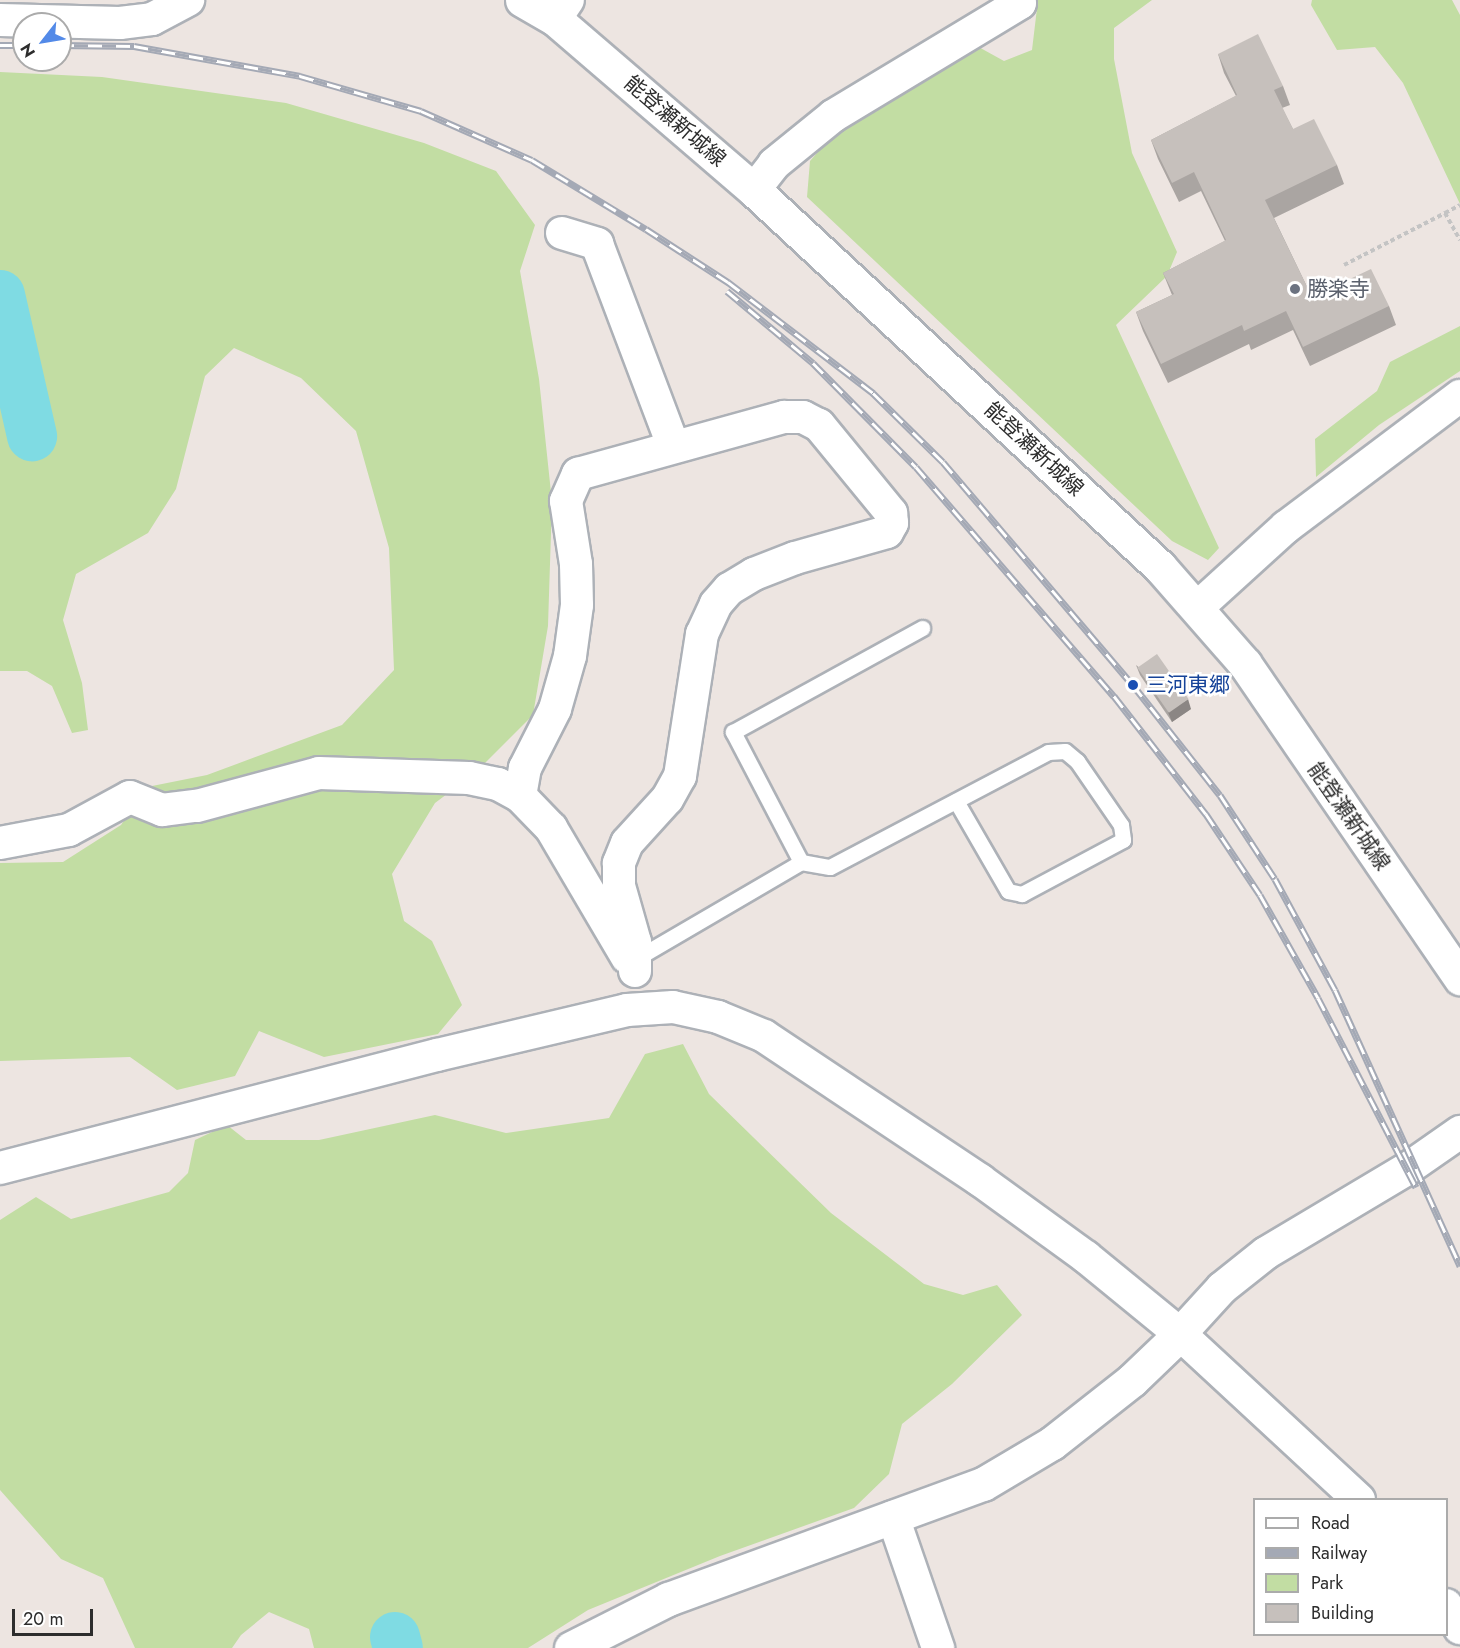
<!DOCTYPE html>
<meta charset="utf-8">
<style>
body{margin:0}
#map{position:relative;width:1460px;height:1648px;overflow:hidden;background:#ede5e1;font-family:Jost,"Noto Sans JP",sans-serif}
div>[style]{position:absolute}
.green>*{inset:0;background:#c2dda3}
.river>*{height:50px;margin:-25px;padding:0 25px;transform-origin:25px;border-radius:25px;background:#7fdbe3}
.path>*{height:4px;margin-top:-2px;transform-origin:0;background:repeating-linear-gradient(90deg,#c4c4c4 0 4.5px,transparent 0 7.5px)}
.roads{filter:drop-shadow(2px 0 #adb1b7) drop-shadow(-2px 0 #adb1b7) drop-shadow(0 2px #adb1b7) drop-shadow(0 -2px #adb1b7)}
.lane>*{height:15px;margin:-7.5px;padding:0 7.5px;transform-origin:7.5px;border-radius:7.5px;background:#fff}
.street>*{height:32px;margin:-16px;padding:0 16px;transform-origin:16px;border-radius:16px;background:#fff}
.secondary>*{height:33px;margin:-16.5px;padding:0 16.5px;transform-origin:16.5px;border-radius:16.5px;background:#fff}
.rail>*{height:7px;margin-top:-3.5px;transform-origin:0;background:repeating-linear-gradient(90deg,#fff 0 14px,#a4a9b5 0 28px);box-sizing:border-box;border-block:2px solid #a4a9b5}
.wall>*{inset:0;background:#aaa5a2}
.shaded-wall>*{inset:0;background:#8b8684}
.building>*{inset:0;background:#c6c0bc;transform-origin:0 0}
.dots>*{width:16px;height:16px;translate:-50% -50%;box-sizing:border-box;border:3px solid #fff;border-radius:50%}
span{translate:-50% -50%;white-space:nowrap;text-align:center;line-height:1.15;-webkit-text-stroke:5px #fff;paint-order:stroke}
.street-label{font-size:21px;color:#2d2d2d}
.worship-label{font-size:21px;color:#5b616d}
.left{translate:0 -50%;text-align:left}
.transit-label{font-size:21px;color:#164399}
.legend{position:absolute;left:1253px;top:1498px;width:195px;height:138px;box-sizing:border-box;background:#fff;border:2px solid #ababab;margin:0;padding:8px 10px;list-style:none;font-size:18px;color:#2d2d2d}
.legend li{display:flex;align-items:center;gap:12px;height:30px}
.legend b{width:30px;border:2px solid #ababab}
.north{position:absolute;left:12px;top:12px;width:60px;height:60px;box-sizing:border-box;background:#fff;border:2px solid #ababab;border-radius:50%;rotate:239deg;font-size:16px;font-weight:700;line-height:24px;text-align:center;color:#2d2d2d}
.north::after{content:'';display:block;margin:auto;width:21px;height:27px;background:#538ae8;clip-path:polygon(50% 0,100% 100%,50% 72%,0 100%)}
.scale{position:absolute;left:12px;top:1609px;width:81px;height:27px;box-sizing:border-box;border:3px solid #2d2d2d;border-top:0;padding-left:8px;font-size:18px;line-height:21px;white-space:nowrap;color:#2d2d2d;-webkit-text-stroke:4px #fff;paint-order:stroke}
</style>
<div id="map">
<div class="green">
<div style="clip-path:polygon(1038px 0,1152px 0,1114px 28px,1114px 59px,1132px 153px,1177px 252px,1167px 276px,1116px 325px,1219px 548px,1208px 560px,1172px 541px,807px 197px,810px 161px,861px 103px,975px 45px,1004px 61px,1032px 50px)"></div>
<div style="clip-path:polygon(1312px 0,1452px 0,1460px 15px,1460px 204px,1403px 83px,1375px 47px,1337px 50px,1311px 5px)"></div>
<div style="clip-path:polygon(0 72px,102px 77px,286px 103px,424px 143px,496px 171px,535px 225px,520px 271px,539px 379px,552px 502px,548px 626px,533px 715px,475px 773px,435px 803px,392px 874px,404px 921px,432px 941px,462px 1005px,438px 1034px,324px 1057px,259px 1031px,235px 1076px,177px 1090px,130px 1057px,0 1061px,0 863px,63px 862px,121px 825px,147px 787px,207px 775px,342px 725px,394px 670px,389px 548px,356px 431px,301px 378px,234px 348px,205px 376px,176px 489px,148px 533px,76px 574px,63px 620px,82px 683px,88px 730px,72px 733px,52px 686px,27px 671px,0 671px)"></div>
<div style="clip-path:polygon(1460px 326px,1460px 371px,1379px 425px,1316px 477px,1315px 439px,1377px 391px,1390px 362px)"></div>
<div style="clip-path:polygon(683px 1044px,709px 1094px,831px 1213px,924px 1284px,963px 1295px,997px 1285px,1022px 1315px,952px 1384px,902px 1424px,889px 1474px,854px 1508px,720px 1556px,588px 1610px,528px 1648px,418px 1648px,384px 1627px,375px 1648px,314px 1648px,309px 1629px,269px 1612px,241px 1635px,232px 1648px,135px 1648px,103px 1578px,61px 1559px,0 1490px,0 1220px,36px 1197px,71px 1219px,169px 1192px,188px 1173px,195px 1140px,227px 1125px,246px 1140px,319px 1140px,435px 1115px,506px 1133px,609px 1118px,645px 1054px)"></div>
</div>
<div class="river">
<div style="left:0;top:295px;width:145px;rotate:77.2deg"></div>
<div style="left:395px;top:1637px;width:11px;rotate:75deg"></div>
</div>
<div class="path">
<div style="left:1445px;top:213px;width:17px;rotate:-28deg"></div>
<div style="left:1344px;top:265px;width:114px;rotate:-27.2deg"></div>
<div style="left:1445px;top:213px;width:31px;rotate:61deg"></div>
</div>
<div class="roads">
<div class="lane">
<div style="left:801px;top:862px;width:147px;rotate:-117.6deg"></div>
<div style="left:733px;top:732px;width:216px;rotate:-28.8deg"></div>
<div style="left:637px;top:958px;width:190px;rotate:-30.3deg"></div>
<div style="left:801px;top:862px;width:29px;rotate:10deg"></div>
<div style="left:830px;top:867px;width:246px;rotate:-27.8deg"></div>
<div style="left:1048px;top:752px;width:17px;rotate:-3deg"></div>
<div style="left:1065px;top:751px;width:16px;rotate:40deg"></div>
<div style="left:1077px;top:761px;width:78px;rotate:55.5deg"></div>
<div style="left:1121px;top:825px;width:15px;rotate:82deg"></div>
<div style="left:1123px;top:840px;width:115px;rotate:151.9deg"></div>
<div style="left:1022px;top:894px;width:14px;rotate:-168deg"></div>
<div style="left:1008px;top:891px;width:104px;rotate:-120deg"></div>
</div>
<div class="street">
<div style="left:555px;top:19px;width:23px;rotate:-56deg"></div>
<div style="left:0;top:20px;width:120px;rotate:1.4deg"></div>
<div style="left:120px;top:23px;width:32px;rotate:-7deg"></div>
<div style="left:152px;top:19px;width:41px;rotate:-27.8deg"></div>
<div style="left:754px;top:190px;width:33px;rotate:-52deg"></div>
<div style="left:774px;top:164px;width:76px;rotate:-39.1deg"></div>
<div style="left:833px;top:116px;width:218px;rotate:-31.1deg"></div>
<div style="left:1020px;top:3px;width:4px;rotate:-124deg"></div>
<div style="left:562px;top:233px;width:37px;rotate:17deg"></div>
<div style="left:597px;top:244px;width:215px;rotate:69.3deg"></div>
<div style="left:1198px;top:607px;width:119px;rotate:-42.3deg"></div>
<div style="left:1286px;top:527px;width:218px;rotate:-37deg"></div>
<div style="left:520px;top:796px;width:28px;rotate:-80deg"></div>
<div style="left:525px;top:768px;width:66px;rotate:-63deg"></div>
<div style="left:555px;top:709px;width:55px;rotate:-74.2deg"></div>
<div style="left:570px;top:656px;width:51px;rotate:-82.2deg"></div>
<div style="left:577px;top:605px;width:41px;rotate:-91.4deg"></div>
<div style="left:576px;top:564px;width:64px;rotate:-99deg"></div>
<div style="left:566px;top:501px;width:30px;rotate:-66deg"></div>
<div style="left:578px;top:474px;width:214px;rotate:-15.5deg"></div>
<div style="left:784px;top:417px;width:19px"></div>
<div style="left:803px;top:417px;width:18px;rotate:27deg"></div>
<div style="left:819px;top:425px;width:114px;rotate:50.7deg"></div>
<div style="left:891px;top:513px;width:10px;rotate:84deg"></div>
<div style="left:892px;top:523px;width:10px;rotate:119deg"></div>
<div style="left:887px;top:532px;width:96px;rotate:164.2deg"></div>
<div style="left:795px;top:558px;width:44px;rotate:158.7deg"></div>
<div style="left:754px;top:574px;width:29px;rotate:149deg"></div>
<div style="left:729px;top:589px;width:20px;rotate:131deg"></div>
<div style="left:716px;top:604px;width:33px;rotate:115deg"></div>
<div style="left:702px;top:634px;width:144px;rotate:98.8deg"></div>
<div style="left:680px;top:776px;width:26px;rotate:119deg"></div>
<div style="left:667px;top:799px;width:59px;rotate:132.3deg"></div>
<div style="left:627px;top:843px;width:22px;rotate:112deg"></div>
<div style="left:619px;top:863px;width:23px;rotate:90deg"></div>
<div style="left:619px;top:886px;width:58px;rotate:74.1deg"></div>
<div style="left:635px;top:942px;width:29px;rotate:90deg"></div>
<div style="left:0;top:843px;width:70px;rotate:-10.7deg"></div>
<div style="left:69px;top:830px;width:69px;rotate:-28.4deg"></div>
<div style="left:130px;top:797px;width:35px;rotate:22deg"></div>
<div style="left:162px;top:810px;width:35px;rotate:-7deg"></div>
<div style="left:197px;top:806px;width:126px;rotate:-15.1deg"></div>
<div style="left:319px;top:773px;width:150px;rotate:1.9deg"></div>
<div style="left:469px;top:778px;width:30px;rotate:12deg"></div>
<div style="left:498px;top:784px;width:25px;rotate:29deg"></div>
<div style="left:520px;top:796px;width:45px;rotate:45.9deg"></div>
<div style="left:551px;top:828px;width:150px;rotate:59.5deg"></div>
<div style="left:0;top:1168px;width:451px;rotate:-14.5deg"></div>
<div style="left:437px;top:1055px;width:195px;rotate:-13.3deg"></div>
<div style="left:627px;top:1010px;width:46px;rotate:-3.7deg"></div>
<div style="left:673px;top:1007px;width:46px;rotate:12.5deg"></div>
<div style="left:718px;top:1017px;width:50px;rotate:22.4deg"></div>
<div style="left:764px;top:1036px;width:260px;rotate:33.7deg"></div>
<div style="left:980px;top:1180px;width:131px;rotate:36deg"></div>
<div style="left:1086px;top:1257px;width:122px;rotate:39.3deg"></div>
<div style="left:1180px;top:1334px;width:244px;rotate:42.8deg"></div>
<div style="left:1180px;top:1334px;width:62px;rotate:-47.6deg"></div>
<div style="left:1222px;top:1288px;width:56px;rotate:-38.5deg"></div>
<div style="left:1266px;top:1253px;width:164px;rotate:-30.8deg"></div>
<div style="left:1407px;top:1169px;width:65px;rotate:-34.9deg"></div>
<div style="left:893px;top:1517px;width:139px;rotate:71deg"></div>
<div style="left:1446px;top:1605px;width:27px;rotate:59deg"></div>
</div>
<div class="secondary">
<div style="left:522px;top:0;width:38px;rotate:30deg"></div>
<div style="left:555px;top:19px;width:262px;rotate:40.7deg"></div>
<div style="left:754px;top:190px;width:554px;rotate:42.88deg"></div>
<div style="left:1160px;top:567px;width:129px;rotate:48.8deg"></div>
<div style="left:1245px;top:664px;width:381px;rotate:55.6deg"></div>
<div style="left:571px;top:1648px;width:109px;rotate:-26.8deg"></div>
<div style="left:668px;top:1599px;width:335px;rotate:-20.1deg"></div>
<div style="left:983px;top:1484px;width:80px;rotate:-30.7deg"></div>
<div style="left:1052px;top:1443px;width:102px;rotate:-38.2deg"></div>
<div style="left:1132px;top:1380px;width:66px;rotate:-43.8deg"></div>
</div>
</div>
<div class="rail">
<div style="left:0;top:45px;width:24px"></div>
<div style="left:60px;top:45px;width:74px;rotate:0.8deg"></div>
<div style="left:134px;top:46px;width:169px;rotate:10.2deg"></div>
<div style="left:300px;top:76px;width:126px;rotate:16.1deg"></div>
<div style="left:421px;top:111px;width:121px;rotate:23.8deg"></div>
<div style="left:532px;top:160px;width:133px;rotate:31.2deg"></div>
<div style="left:646px;top:229px;width:98px;rotate:32.9deg"></div>
<div style="left:728px;top:282px;width:183px;rotate:37.4deg"></div>
<div style="left:873px;top:393px;width:98px;rotate:44.6deg"></div>
<div style="left:943px;top:462px;width:293px;rotate:49.6deg"></div>
<div style="left:1133px;top:685px;width:140px;rotate:51.7deg"></div>
<div style="left:1220px;top:795px;width:100px;rotate:56.8deg"></div>
<div style="left:1275px;top:879px;width:126px;rotate:61.6deg"></div>
<div style="left:1335px;top:990px;width:303px;rotate:65.6deg"></div>
<div style="left:727px;top:291px;width:112px;rotate:39.9deg"></div>
<div style="left:813px;top:363px;width:146px;rotate:45.3deg"></div>
<div style="left:916px;top:467px;width:303px;rotate:49.2deg"></div>
<div style="left:1114px;top:696px;width:150px;rotate:52.1deg"></div>
<div style="left:1206px;top:814px;width:97px;rotate:56.3deg"></div>
<div style="left:1260px;top:895px;width:118px;rotate:60.6deg"></div>
<div style="left:1318px;top:998px;width:213px;rotate:62.6deg"></div>
</div>
<div class="wall">
<div style="clip-path:polygon(1218px 54px,1283px 86px,1290px 105px,1282px 108px,1293px 129px,1337px 165px,1344px 184px,1274px 218px,1312px 297px,1389px 306px,1396px 325px,1310px 366px,1293px 330px,1251px 350px,1249px 344px,1168px 383px,1143px 331px,1136px 312px,1172px 295px,1163px 273px,1225px 241px,1201px 191px,1179px 202px,1158px 159px,1151px 140px,1236px 96px,1224px 73px)"></div>
<div style="clip-path:polygon(1136px 665px,1191px 709px,1172px 722px,1140px 675px)"></div>
</div>
<div class="shaded-wall">
<div style="clip-path:polygon(1188px 699px,1191px 709px,1172px 722px,1168px 712px)"></div>
</div>
<div class="building">
<div style="clip-path:polygon(1258px 34px,1283px 86px,1274px 90px,1293px 129px,1314px 119px,1337px 165px,1265px 200px,1312px 297px,1371px 269px,1389px 306px,1303px 347px,1286px 311px,1244px 331px,1242px 325px,1161px 364px,1136px 312px,1174px 294px,1163px 273px,1226px 240px,1194px 172px,1172px 183px,1151px 140px,1237px 95px,1218px 54px)"></div>
<div style="left:1157px;top:654px;width:55px;height:24px;rotate:55deg"></div>
</div>
<div class="dots">
<div style="left:1295px;top:289px;background:#6b7280"></div>
<div style="left:1133px;top:685px;background:#1a4fb4"></div>
</div>
<div class="street-label">
<span style="left:675px;top:121px;rotate:41deg">能登瀬新城線</span>
<span style="left:1034px;top:449px;rotate:43deg">能登瀬新城線</span>
<span style="left:1349px;top:816px;rotate:55deg">能登瀬新城線</span>
</div>
<div class="worship-label">
<span class="left" style="left:1307px;top:289px">勝楽寺</span>
</div>
<div class="transit-label">
<span class="left" style="left:1146px;top:685px">三河東郷</span>
</div>
<ul class="legend">
<li><b style="height:8px;background:#fff"></b>Road</li>
<li><b style="height:8px;background:#a4a9b5"></b>Railway</li>
<li><b style="height:16px;background:#c2dda3"></b>Park</li>
<li><b style="height:16px;background:#c6c0bc"></b>Building</li>
</ul>
<div class="north">N</div>
<div class="scale">20 m</div>
</div>
